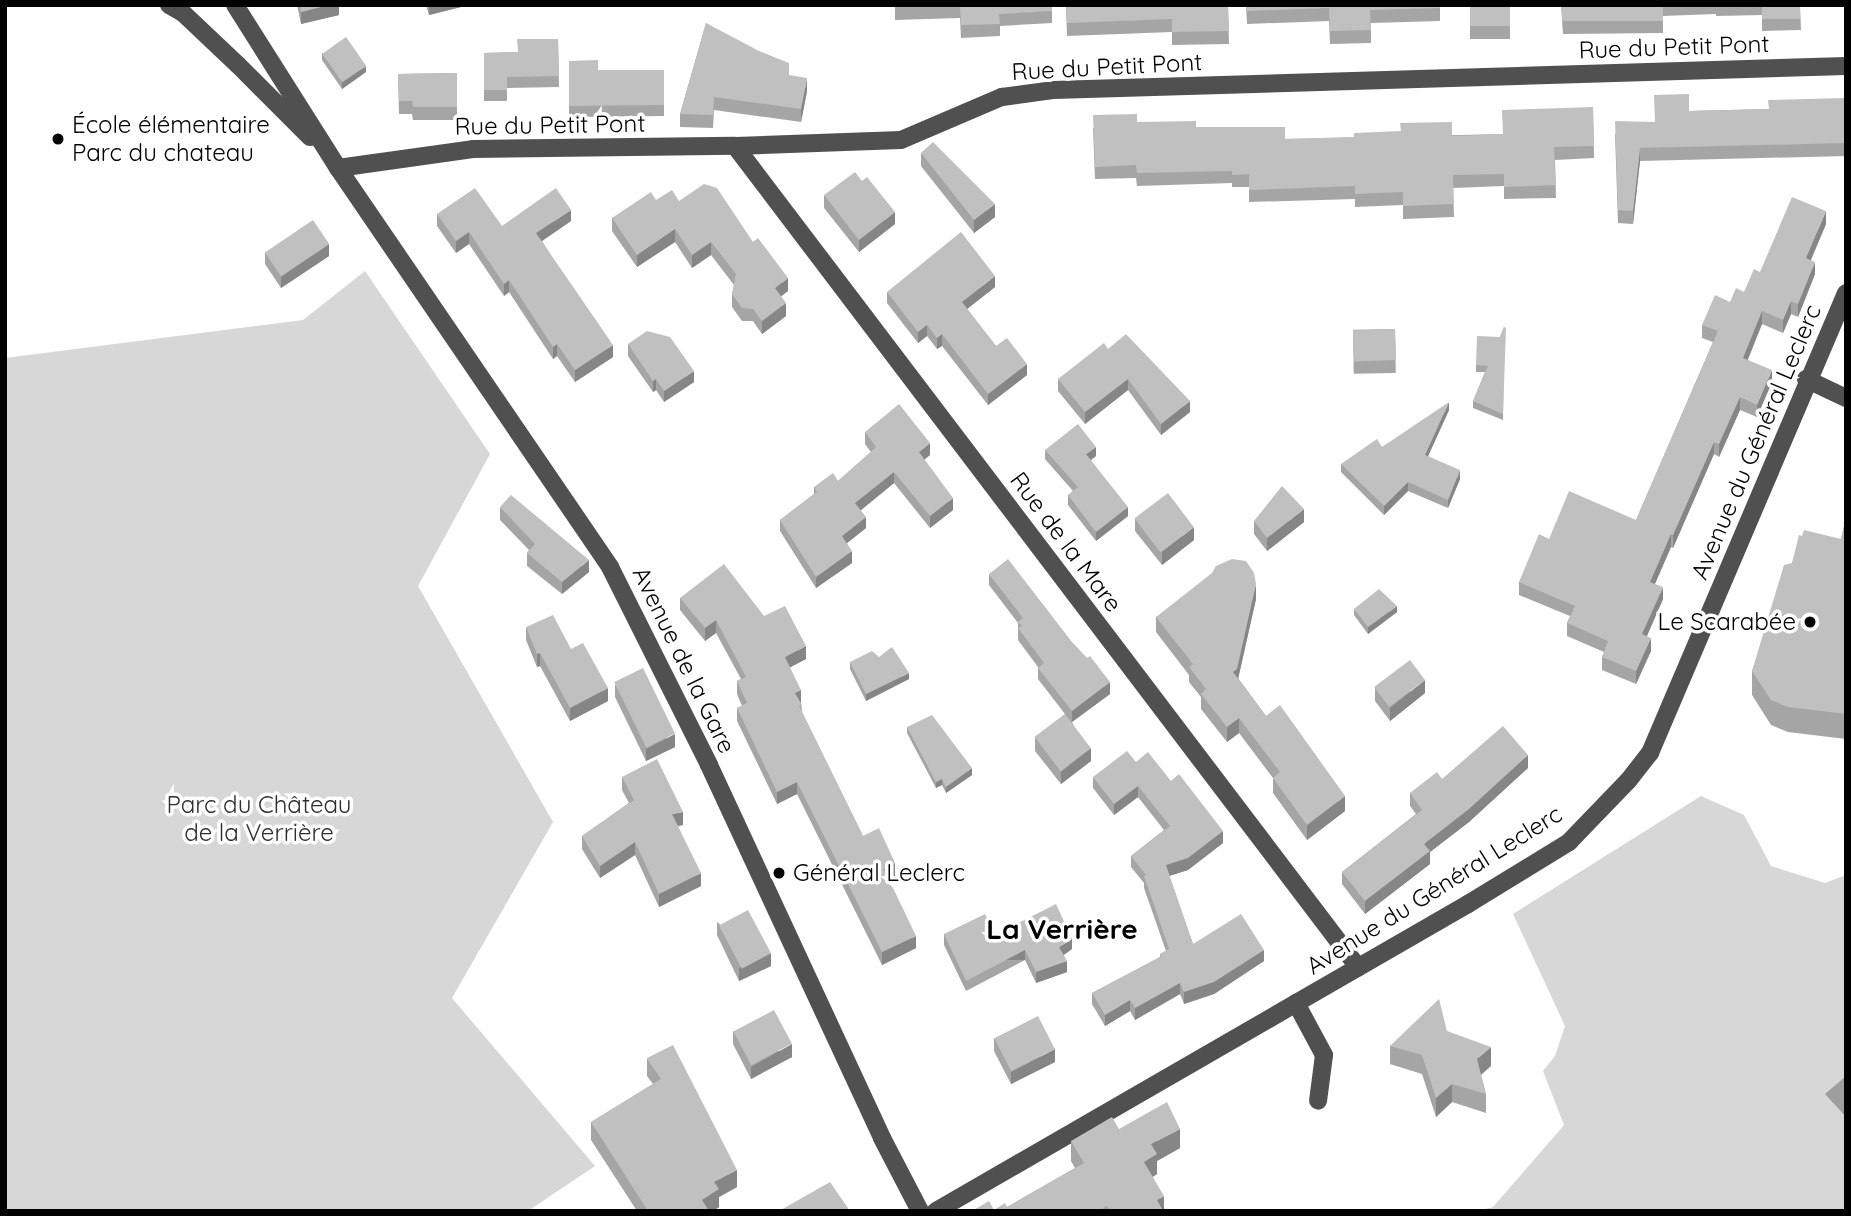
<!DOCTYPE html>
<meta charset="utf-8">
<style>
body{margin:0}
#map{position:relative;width:1851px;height:1216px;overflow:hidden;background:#fff;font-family:Quicksand,sans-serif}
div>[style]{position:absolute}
.green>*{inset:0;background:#d7d7d7}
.water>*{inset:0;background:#9e9e9e}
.minor>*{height:18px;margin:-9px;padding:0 9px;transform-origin:9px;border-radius:9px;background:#505050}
.wall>*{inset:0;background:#a5a5a5;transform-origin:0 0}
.shaded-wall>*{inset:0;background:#868686;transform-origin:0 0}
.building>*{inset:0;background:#c0c0c0;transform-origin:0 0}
.dots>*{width:19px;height:19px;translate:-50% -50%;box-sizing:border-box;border:4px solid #fff;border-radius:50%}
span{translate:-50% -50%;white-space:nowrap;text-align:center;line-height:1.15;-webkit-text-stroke:7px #fff;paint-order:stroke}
.street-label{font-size:24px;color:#000}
.poi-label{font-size:24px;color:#000}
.left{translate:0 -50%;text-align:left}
.right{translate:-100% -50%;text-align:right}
.park-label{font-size:24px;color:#2e2e2e}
.quarter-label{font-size:28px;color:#000;font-weight:700}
.frame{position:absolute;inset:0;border:7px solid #000;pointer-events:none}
</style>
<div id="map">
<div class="green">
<div style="clip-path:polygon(365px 271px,490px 454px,418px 586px,553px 822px,452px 998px,595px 1166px,528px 1211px,5px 1211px,5px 358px,303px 320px)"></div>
<div style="clip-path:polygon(1701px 796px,1744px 815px,1771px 866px,1825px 883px,1846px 875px,1846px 1211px,1478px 1211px,1493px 1207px,1564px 1125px,1543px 1071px,1555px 1056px,1565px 1026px,1513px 914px)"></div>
</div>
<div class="water">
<div style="clip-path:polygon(1846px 1076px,1846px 1117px,1825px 1094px)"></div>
</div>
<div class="minor">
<div style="left:169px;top:5px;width:16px;rotate:30deg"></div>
<div style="left:183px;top:13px;width:76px;rotate:43.4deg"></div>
<div style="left:238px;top:65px;width:102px;rotate:45deg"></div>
<div style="left:235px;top:5px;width:193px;rotate:57.7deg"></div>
<div style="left:338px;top:168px;width:483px;rotate:55.7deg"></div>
<div style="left:610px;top:567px;width:221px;rotate:63.4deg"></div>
<div style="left:709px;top:765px;width:411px;rotate:65.1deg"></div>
<div style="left:882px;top:1138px;width:82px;rotate:62.5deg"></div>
<div style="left:735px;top:146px;width:1031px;rotate:52.81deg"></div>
<div style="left:338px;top:168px;width:136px;rotate:-8deg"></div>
<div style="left:473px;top:149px;width:262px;rotate:-0.7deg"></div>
<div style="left:735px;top:146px;width:166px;rotate:-2.1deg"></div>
<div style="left:901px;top:140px;width:110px;rotate:-23.1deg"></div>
<div style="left:1002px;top:97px;width:51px;rotate:-7.8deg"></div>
<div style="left:1053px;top:90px;width:793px;rotate:-1.73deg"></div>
<div style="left:1806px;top:379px;width:44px;rotate:25.4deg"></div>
<div style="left:1296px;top:1003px;width:59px;rotate:61.7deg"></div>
<div style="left:1324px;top:1055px;width:46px;rotate:97.4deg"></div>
<div style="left:936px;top:1211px;width:614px;rotate:-29.99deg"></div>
<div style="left:1468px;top:904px;width:119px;rotate:-31.5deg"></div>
<div style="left:1569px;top:842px;width:85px;rotate:-46deg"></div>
<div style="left:1628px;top:781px;width:36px;rotate:-52deg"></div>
<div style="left:1650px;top:753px;width:500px;rotate:-66.92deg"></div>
</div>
<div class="wall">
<div style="clip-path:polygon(297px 5px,339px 5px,339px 15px,301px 24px)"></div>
<div style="clip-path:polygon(426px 5px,494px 5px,493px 7px,461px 7px,429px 15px)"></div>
<div style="clip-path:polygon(895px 5px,1052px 5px,1052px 23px,1000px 26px,1000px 36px,961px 38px,960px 18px,895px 20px)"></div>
<div style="clip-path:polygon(1066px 5px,1228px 5px,1229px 44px,1172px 45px,1172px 32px,1067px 36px)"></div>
<div style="clip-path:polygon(1246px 5px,1440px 5px,1440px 21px,1371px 23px,1371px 43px,1330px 44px,1329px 21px,1247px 24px)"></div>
<div style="left:1470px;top:5px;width:40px;height:34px"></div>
<div style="clip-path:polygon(1561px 5px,1800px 5px,1801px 30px,1762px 31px,1762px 15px,1716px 16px,1716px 14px,1663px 16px,1663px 33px,1563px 34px)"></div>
<div style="clip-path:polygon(706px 23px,789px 75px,807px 91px,801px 122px,714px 110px,713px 128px,680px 127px,680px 114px)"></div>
<div style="clip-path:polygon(558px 39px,559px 87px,507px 88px,507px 101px,484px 101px,484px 53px,517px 52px)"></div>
<div style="clip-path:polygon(322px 53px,366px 72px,342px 89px,322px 60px)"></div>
<div style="clip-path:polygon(569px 61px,598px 70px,664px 70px,664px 116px,569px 117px)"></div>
<div style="clip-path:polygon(457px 73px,457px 120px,413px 120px,412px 114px,399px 114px,398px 74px)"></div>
<div style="clip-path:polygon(1846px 98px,1846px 156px,1640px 161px,1633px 224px,1618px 223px,1615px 134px,1689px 111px,1768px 109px)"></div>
<div style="clip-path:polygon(1593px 107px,1594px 158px,1555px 160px,1556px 198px,1504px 199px,1504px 186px,1453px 188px,1454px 217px,1403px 219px,1403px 205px,1355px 207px,1355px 199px,1249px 202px,1249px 187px,1232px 187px,1232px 183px,1137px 186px,1136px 178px,1095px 179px,1093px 128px,1137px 122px,1196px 127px,1285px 139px,1503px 134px)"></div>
<div style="clip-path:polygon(921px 153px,995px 217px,974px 233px,921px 166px)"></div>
<div style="clip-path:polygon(824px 195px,895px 224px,859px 252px,824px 208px)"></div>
<div style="clip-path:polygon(656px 200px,679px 201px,753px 242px,788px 291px,781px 296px,786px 316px,762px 334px,753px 321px,742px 321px,732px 307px,732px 294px,734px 285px,711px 255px,692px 268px,675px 242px,637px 267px,612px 231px,612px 218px)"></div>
<div style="clip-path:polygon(437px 214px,502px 226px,571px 221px,542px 241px,613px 357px,575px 382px,557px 356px,553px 359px,509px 292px,504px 296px,469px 244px,456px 253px,437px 226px)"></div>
<div style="clip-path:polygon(1826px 224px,1811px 260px,1815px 274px,1798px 317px,1791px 314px,1783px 333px,1762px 324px,1748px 360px,1772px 382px,1757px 417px,1740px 410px,1719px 457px,1714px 454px,1673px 548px,1671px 547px,1655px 584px,1663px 599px,1647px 636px,1651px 651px,1636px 684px,1602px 670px,1602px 657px,1604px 652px,1567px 636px,1567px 623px,1570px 616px,1519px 595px,1519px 582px,1549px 539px,1636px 520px,1713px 342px,1702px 338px,1702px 325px,1744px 292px,1760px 272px)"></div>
<div style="clip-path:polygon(265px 252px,329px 256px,281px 288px,265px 264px)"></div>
<div style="clip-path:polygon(995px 287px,967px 309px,996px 346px,1027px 375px,988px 405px,942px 346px,937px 349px,927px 336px,918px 343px,887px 303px,887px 292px)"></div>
<div style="clip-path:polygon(1504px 327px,1503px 420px,1473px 408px,1473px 401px,1485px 372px,1476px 372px,1476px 365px,1500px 337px)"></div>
<div style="left:1395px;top:329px;width:44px;height:42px;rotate:89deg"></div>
<div style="clip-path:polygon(628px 344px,694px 382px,664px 402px,656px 390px,653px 392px,628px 356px)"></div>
<div style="clip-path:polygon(1108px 349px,1190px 412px,1161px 435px,1128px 390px,1085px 424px,1058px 391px,1058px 379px)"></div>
<div style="clip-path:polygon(1449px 410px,1428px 456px,1460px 479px,1448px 508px,1408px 491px,1384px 515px,1341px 472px,1341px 464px,1382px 447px)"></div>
<div style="clip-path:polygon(865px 432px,930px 455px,924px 459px,953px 510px,930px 528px,894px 483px,861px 510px,866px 528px,847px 543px,852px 563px,816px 588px,780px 531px,780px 520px,814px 494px,814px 487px,838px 481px,871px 452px,865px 444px)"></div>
<div style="clip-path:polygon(1045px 450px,1096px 456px,1091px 460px,1128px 516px,1096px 541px,1068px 505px,1068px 495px,1073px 491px,1045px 459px)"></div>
<div style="clip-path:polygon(500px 507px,589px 572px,562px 594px,527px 566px,527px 553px,529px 550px,500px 520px)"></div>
<div style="clip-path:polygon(1846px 517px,1846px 739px,1788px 732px,1771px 725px,1752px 695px,1752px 671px,1802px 536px,1841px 539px)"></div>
<div style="clip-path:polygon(1135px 519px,1194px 540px,1162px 565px,1135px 531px)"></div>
<div style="clip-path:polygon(1254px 521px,1304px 522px,1267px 551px,1254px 534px)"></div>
<div style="clip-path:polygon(989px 574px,1110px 694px,1072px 722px,1091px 761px,1061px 784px,1035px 751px,1035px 738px,1065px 714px,1038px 679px,1038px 667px,1018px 640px,1018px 623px,989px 585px)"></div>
<div style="clip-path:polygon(680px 598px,764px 616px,806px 659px,790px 667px,801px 702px,802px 712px,863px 836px,895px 876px,889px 879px,916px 948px,882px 965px,797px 794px,777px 804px,737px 721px,737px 708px,742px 706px,737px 694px,737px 681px,741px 679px,716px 633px,705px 641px,680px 610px)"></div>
<div style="clip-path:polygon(1256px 599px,1238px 678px,1266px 716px,1345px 811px,1307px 840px,1273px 793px,1273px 778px,1239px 733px,1227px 742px,1201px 709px,1201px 697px,1189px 682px,1189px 675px,1156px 632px,1156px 617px)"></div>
<div style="clip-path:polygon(1354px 609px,1397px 612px,1368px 634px,1354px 615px)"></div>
<div style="clip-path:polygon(526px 627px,571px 649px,608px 701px,570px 721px,540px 666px,537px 667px,526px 640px)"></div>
<div style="clip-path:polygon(850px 662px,909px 679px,866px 701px,850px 669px)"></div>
<div style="clip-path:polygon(615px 684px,675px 747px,646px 761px,615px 697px)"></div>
<div style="clip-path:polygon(1375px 688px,1425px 693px,1390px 721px,1375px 701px)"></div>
<div style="clip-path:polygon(907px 727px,972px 775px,946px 793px,942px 785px,936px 788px,907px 733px)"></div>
<div style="clip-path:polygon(1136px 762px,1171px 781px,1223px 843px,1188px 870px,1169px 876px,1193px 944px,1264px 961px,1214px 994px,1184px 1004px,1180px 994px,1135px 1020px,1130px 1011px,1105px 1026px,1092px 1004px,1092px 993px,1160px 957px,1160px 954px,1166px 951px,1144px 888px,1144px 883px,1131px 867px,1131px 856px,1164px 830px,1138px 797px,1114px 815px,1093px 788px,1093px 777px)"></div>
<div style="clip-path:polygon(1528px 768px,1469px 822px,1430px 852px,1430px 864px,1365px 914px,1342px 884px,1342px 872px,1416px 814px,1410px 806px,1410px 793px,1442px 779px)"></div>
<div style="clip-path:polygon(622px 777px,683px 825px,678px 826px,701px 886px,659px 907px,635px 855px,600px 878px,582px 849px,582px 836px,629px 803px,622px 790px)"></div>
<div style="clip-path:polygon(717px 922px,771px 966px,739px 981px,717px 935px)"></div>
<div style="clip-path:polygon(944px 934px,995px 935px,1072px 949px,1064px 955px,1067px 972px,1036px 983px,1025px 960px,966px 991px,944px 945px)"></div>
<div style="clip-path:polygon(733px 1031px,792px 1057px,751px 1079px,733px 1044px)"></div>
<div style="clip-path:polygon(1447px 1031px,1491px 1066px,1481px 1075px,1486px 1094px,1486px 1113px,1452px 1102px,1436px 1117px,1422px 1074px,1390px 1064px,1390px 1046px)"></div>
<div style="clip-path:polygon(994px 1038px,1055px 1062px,1011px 1084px,994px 1051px)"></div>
<div style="clip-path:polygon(647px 1058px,737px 1187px,719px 1197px,719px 1207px,713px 1211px,637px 1211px,591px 1140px,591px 1122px,653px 1084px,647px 1076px)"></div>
<div style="clip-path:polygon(1119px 1129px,1180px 1148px,1157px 1161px,1157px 1174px,1153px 1177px,1164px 1211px,972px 1211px,994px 1210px,1007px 1207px,1075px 1168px,1071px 1161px,1071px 1141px)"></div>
</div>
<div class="shaded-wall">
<div style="clip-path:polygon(329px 5px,339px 5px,339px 15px,301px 24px,301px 12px)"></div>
<div style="clip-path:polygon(429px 5px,461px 5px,461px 7px,429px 15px)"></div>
<div style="clip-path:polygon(366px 66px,366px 72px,342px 89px,342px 82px)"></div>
<div style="clip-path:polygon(807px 78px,807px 91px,801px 122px,801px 109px)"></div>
<div style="clip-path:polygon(1640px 148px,1640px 161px,1633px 224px,1633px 211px)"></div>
<div style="clip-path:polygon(995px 204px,995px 217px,974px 233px,974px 220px)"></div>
<div style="clip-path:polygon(571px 210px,571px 221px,536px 245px,536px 233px)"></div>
<div style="clip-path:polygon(1826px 211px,1826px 224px,1806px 271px,1806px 258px)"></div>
<div style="clip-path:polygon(895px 212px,895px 224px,859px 252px,859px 240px)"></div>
<div style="clip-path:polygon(675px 229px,675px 242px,637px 267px,637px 255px)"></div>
<div style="clip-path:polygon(469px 232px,469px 244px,456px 253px,456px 241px)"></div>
<div style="clip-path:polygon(711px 242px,711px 255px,692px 268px,692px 255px)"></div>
<div style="clip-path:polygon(329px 244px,329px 256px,281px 288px,281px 276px)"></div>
<div style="clip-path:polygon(1815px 262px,1815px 274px,1798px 317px,1798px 304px)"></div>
<div style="clip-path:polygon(995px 276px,995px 287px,962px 313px,962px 302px)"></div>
<div style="clip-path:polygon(788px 278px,788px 291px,775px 301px,775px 288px)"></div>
<div style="clip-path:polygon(509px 280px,509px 292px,504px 296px,504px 284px)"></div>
<div style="clip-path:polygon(1791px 301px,1791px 314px,1783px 333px,1783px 320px)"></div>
<div style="clip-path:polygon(786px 303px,786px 316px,762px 334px,762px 321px)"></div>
<div style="clip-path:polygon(1762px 311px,1762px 324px,1743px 370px,1743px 358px)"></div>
<div style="clip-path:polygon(927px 325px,927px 336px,918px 343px,918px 332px)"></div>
<div style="clip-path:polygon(942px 334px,942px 346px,937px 349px,937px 338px)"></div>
<div style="clip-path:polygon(557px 344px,557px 356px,553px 359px,553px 347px)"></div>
<div style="clip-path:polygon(613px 345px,613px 357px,575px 382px,575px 370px)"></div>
<div style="clip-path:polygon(1027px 364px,1027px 375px,988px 405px,988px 394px)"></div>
<div style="clip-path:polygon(1772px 370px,1772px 382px,1757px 417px,1757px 405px)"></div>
<div style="clip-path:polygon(694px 371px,694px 382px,664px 402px,664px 391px)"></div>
<div style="clip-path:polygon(656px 379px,656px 390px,653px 392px,653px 381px)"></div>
<div style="clip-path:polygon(1128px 379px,1128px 390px,1085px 424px,1085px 412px)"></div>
<div style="clip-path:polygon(1740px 397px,1740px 410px,1719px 457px,1719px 444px)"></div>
<div style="clip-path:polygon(1190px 401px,1190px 412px,1161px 435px,1161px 424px)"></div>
<div style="clip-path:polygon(1449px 402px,1449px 410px,1425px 463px,1425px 455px)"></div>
<div style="clip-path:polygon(1714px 442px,1714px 454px,1673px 548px,1673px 535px)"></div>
<div style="clip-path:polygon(930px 443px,930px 455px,919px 464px,919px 452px)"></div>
<div style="clip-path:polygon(1096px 447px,1096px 456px,1086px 463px,1086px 454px)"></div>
<div style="clip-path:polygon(1460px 470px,1460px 479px,1448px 508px,1448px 500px)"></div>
<div style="clip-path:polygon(894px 472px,894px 483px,855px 515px,855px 503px)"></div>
<div style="clip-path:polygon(1408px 482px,1408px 491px,1384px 515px,1384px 506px)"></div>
<div style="clip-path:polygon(953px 498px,953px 510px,930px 528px,930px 516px)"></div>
<div style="clip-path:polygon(1128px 507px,1128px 516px,1096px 541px,1096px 532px)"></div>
<div style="clip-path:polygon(1304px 509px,1304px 522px,1267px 551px,1267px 538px)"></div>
<div style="clip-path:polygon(866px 517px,866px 528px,842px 547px,842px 536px)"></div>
<div style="clip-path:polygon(1194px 527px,1194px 540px,1162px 565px,1162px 552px)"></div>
<div style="clip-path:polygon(1671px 534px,1671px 547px,1650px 595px,1650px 582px)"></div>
<div style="clip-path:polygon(852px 551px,852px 563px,816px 588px,816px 577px)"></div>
<div style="clip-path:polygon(589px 560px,589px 572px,562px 594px,562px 582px)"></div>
<div style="clip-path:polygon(1256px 584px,1256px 599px,1237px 684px,1233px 672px)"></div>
<div style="clip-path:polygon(1663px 587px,1663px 599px,1642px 647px,1642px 634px)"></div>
<div style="clip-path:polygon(1397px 606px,1397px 612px,1368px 634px,1368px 627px)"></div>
<div style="clip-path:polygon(716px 620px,716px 633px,705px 641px,705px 628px)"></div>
<div style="clip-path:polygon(1651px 638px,1651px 651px,1636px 684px,1636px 671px)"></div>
<div style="clip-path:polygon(806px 646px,806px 659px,785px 670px,785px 657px)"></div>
<div style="clip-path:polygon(540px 653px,540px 666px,537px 667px,537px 654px)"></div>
<div style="clip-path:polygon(909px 673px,909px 679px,866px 701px,866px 694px)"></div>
<div style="clip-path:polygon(1425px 680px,1425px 693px,1390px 721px,1390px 708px)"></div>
<div style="clip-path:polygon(1110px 682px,1110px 694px,1072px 722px,1072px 711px)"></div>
<div style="clip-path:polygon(608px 688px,608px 701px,570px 721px,570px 708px)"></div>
<div style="clip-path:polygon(801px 690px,801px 702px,795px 705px,795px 693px)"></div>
<div style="clip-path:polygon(1239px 718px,1239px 733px,1227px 742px,1227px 727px)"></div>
<div style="clip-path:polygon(675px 734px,675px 747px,646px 761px,646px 749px)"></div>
<div style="clip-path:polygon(1091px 748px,1091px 761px,1061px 784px,1061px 772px)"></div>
<div style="clip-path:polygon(1528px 755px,1528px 768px,1469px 822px,1430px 852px,1430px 864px,1365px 914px,1365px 901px,1424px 844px)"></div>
<div style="clip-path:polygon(972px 768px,972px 775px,946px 793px,946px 787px)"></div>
<div style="clip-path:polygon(942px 779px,942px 785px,936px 788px,936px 782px)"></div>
<div style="clip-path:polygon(797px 782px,797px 794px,777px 804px,777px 792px)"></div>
<div style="clip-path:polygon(1138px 786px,1138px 797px,1114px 815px,1114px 804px)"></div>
<div style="clip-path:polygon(1345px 796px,1345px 811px,1307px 840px,1307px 825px)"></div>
<div style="clip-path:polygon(683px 812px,683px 825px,672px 827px,672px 814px)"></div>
<div style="clip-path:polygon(1223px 831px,1223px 843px,1188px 870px,1166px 877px,1166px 865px)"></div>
<div style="clip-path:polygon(635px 842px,635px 855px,600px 878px,600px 866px)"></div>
<div style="clip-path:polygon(895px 863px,895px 876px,884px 881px,884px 869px)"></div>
<div style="clip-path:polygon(701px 873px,701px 886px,659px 907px,659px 894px)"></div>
<div style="clip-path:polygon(916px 936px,916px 948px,882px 965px,882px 952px)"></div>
<div style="clip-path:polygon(1072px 939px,1072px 949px,1059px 958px,1059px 947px)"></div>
<div style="left:1025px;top:950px;width:10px;height:67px;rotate:90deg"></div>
<div style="clip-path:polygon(1264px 950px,1264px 961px,1214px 994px,1184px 1004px,1184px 992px)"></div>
<div style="clip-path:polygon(771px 953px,771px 966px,739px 981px,739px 968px)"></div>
<div style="clip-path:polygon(1067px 961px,1067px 972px,1036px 983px,1036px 972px)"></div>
<div style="clip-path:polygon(1180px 983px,1180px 994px,1135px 1020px,1135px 1008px)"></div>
<div style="clip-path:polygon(1130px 1000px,1130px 1011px,1105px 1026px,1105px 1015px)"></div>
<div style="clip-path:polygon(792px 1044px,792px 1057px,751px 1079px,751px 1067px)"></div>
<div style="clip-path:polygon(1491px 1047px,1491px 1066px,1477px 1078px,1477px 1059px)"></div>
<div style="clip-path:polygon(1055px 1049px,1055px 1062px,1011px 1084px,1011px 1072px)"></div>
<div style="clip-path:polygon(1452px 1084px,1452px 1102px,1436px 1117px,1436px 1098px)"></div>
<div style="clip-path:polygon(1180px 1129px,1180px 1148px,1157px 1161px,1157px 1174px,1144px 1181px,1144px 1162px,1151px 1144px)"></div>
<div style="clip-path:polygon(737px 1170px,737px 1187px,719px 1197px,719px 1207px,713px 1211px,702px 1211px,702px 1200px,714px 1182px)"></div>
<div style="clip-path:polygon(1164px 1196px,1164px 1211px,1157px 1211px,1157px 1200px)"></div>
</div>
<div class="building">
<div style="clip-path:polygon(300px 5px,329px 5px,301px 12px)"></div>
<div style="clip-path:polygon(895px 5px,1052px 5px,1052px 11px,999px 14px,1000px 24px,961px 25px,960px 6px,895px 7px)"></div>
<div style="clip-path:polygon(1066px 5px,1228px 5px,1229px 31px,1172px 32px,1172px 19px,1067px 23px)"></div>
<div style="clip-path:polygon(1247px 5px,1440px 5px,1440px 8px,1370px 10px,1371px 30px,1330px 31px,1329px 8px,1247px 11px)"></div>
<div style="left:1470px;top:5px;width:40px;height:21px"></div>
<div style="left:1562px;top:5px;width:101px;height:16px"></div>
<div style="left:1762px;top:5px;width:38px;height:14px"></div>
<div style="clip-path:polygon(706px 23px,759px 51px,789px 63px,789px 75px,807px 78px,801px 109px,714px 97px,713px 115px,680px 114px)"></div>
<div style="left:346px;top:37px;width:35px;height:29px;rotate:55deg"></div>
<div style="clip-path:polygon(517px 39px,558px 39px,559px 76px,507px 77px,507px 90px,484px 90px,484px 53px,518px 52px)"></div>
<div style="clip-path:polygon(598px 60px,598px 70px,664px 70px,664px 105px,569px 106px,569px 61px)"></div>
<div style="clip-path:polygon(457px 73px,457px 107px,413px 107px,412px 101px,399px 101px,398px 74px)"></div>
<div style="clip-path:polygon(1689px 94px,1689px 111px,1769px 109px,1768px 100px,1846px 98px,1846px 143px,1640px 148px,1633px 211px,1618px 210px,1615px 121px,1655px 122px,1654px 95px)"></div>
<div style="clip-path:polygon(1593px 107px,1594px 146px,1554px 147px,1556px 185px,1504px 187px,1504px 174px,1453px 175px,1454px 204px,1403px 206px,1403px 192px,1355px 194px,1355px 186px,1249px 190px,1249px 174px,1232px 175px,1232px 171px,1137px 173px,1136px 165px,1095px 167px,1093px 115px,1137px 114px,1137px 122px,1196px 121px,1196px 127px,1285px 127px,1285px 139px,1354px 137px,1354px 133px,1401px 131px,1400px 123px,1452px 122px,1452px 136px,1503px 134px,1502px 110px)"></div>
<div style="clip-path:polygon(933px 142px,995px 204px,974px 220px,921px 153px)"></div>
<div style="clip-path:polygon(855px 172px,862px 181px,867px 177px,895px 212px,859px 240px,824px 195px)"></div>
<div style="clip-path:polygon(704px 184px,717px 188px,753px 242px,758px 238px,788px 278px,775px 288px,786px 303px,762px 321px,753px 309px,742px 308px,732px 294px,736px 274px,711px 242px,692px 255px,675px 229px,637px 255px,612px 218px,651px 192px,656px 200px,672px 190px,679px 201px)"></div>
<div style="clip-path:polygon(475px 188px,502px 226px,556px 188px,571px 210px,536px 233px,613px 345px,575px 370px,557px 344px,553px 347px,509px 280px,504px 284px,469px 232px,456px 241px,437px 214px)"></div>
<div style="clip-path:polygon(1792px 197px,1826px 211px,1806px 258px,1815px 262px,1798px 304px,1791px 301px,1783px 320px,1762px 311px,1743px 358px,1772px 370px,1757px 405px,1740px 397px,1719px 444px,1714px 442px,1673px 535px,1671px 534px,1650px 582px,1663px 587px,1642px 634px,1651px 638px,1636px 671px,1602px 657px,1608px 641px,1567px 623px,1575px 606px,1519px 582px,1539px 534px,1549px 539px,1569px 491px,1636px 520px,1718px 331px,1702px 325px,1715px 295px,1730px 302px,1736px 288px,1744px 292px,1754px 269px,1760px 272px)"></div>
<div style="left:313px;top:220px;width:29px;height:58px;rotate:56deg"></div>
<div style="clip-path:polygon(961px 232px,995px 276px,962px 302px,996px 346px,1007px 338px,1027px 364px,988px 394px,942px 334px,937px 338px,927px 325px,918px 332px,887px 292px)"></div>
<div style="clip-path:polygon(1504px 327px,1506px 328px,1503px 414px,1473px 401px,1488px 366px,1476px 365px,1477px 336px,1500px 337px)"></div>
<div style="left:1395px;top:329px;width:31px;height:42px;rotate:88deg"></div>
<div style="clip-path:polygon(647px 331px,670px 337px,694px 371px,664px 391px,656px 379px,653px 381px,628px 344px)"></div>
<div style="clip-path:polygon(1126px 334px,1190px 401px,1161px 424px,1128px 379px,1085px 412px,1058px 379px,1104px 343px,1108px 349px)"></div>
<div style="clip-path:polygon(1449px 402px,1425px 455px,1460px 470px,1448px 500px,1408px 482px,1384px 506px,1341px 464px,1377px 439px,1382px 447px)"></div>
<div style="clip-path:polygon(899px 404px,930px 443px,919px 452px,953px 498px,930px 516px,894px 472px,855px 503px,866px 517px,842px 536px,852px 551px,816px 577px,780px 520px,817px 492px,814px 487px,833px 473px,838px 481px,876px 447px,865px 432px)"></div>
<div style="clip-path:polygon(1078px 424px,1096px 447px,1086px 454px,1128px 507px,1096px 532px,1068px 495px,1078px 487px,1045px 450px)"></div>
<div style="clip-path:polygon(1282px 486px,1304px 509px,1267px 538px,1254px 521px)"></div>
<div style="left:1168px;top:493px;width:43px;height:42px;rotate:53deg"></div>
<div style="clip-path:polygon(511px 495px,589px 560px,562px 582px,527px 553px,535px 544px,500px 507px)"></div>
<div style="clip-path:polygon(1846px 517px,1846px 714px,1788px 707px,1771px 700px,1752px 671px,1784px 565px,1792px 563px,1799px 535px,1802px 536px,1804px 530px,1841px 539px)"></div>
<div style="clip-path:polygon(1008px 559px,1072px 642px,1087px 658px,1090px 656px,1110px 682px,1072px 711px,1038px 668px,1044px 663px,1018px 628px,1022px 626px,1018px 622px,1023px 618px,989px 574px)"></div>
<div style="clip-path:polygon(1232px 559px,1246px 561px,1254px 573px,1256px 584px,1237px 669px,1233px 672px,1266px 716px,1280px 705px,1345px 796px,1307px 825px,1273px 778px,1280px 772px,1239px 718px,1227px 727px,1201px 694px,1206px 689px,1189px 667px,1193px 664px,1156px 617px,1212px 573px,1216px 566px)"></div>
<div style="clip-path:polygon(724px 564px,764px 616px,785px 606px,806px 646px,785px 657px,801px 690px,795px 693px,802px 705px,799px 706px,863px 836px,879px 828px,895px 863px,884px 869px,916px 936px,882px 952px,797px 782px,777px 792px,737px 708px,747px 703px,737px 681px,746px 677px,716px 620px,705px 628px,680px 598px)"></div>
<div style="clip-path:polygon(1379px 589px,1397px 606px,1368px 627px,1354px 609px)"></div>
<div style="clip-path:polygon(553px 615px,571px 649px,583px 643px,608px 688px,570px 708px,540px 653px,537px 654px,526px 627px)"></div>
<div style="clip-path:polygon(892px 647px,909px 673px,866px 694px,850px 662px,872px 651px,879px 657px)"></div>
<div style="left:1410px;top:660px;width:25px;height:45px;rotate:53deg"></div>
<div style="left:643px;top:668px;width:73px;height:32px;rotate:64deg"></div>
<div style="left:1065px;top:714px;width:43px;height:38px;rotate:53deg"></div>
<div style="clip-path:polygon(932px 715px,972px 768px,946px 787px,942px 779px,936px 782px,907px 727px)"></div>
<div style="clip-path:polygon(1503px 726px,1528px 755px,1469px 809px,1424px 844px,1430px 851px,1365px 901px,1342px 872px,1422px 810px,1410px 793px,1437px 772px,1442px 779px)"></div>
<div style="clip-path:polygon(1127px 751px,1136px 762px,1148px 752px,1171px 781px,1179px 774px,1223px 831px,1188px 858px,1166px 865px,1193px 944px,1241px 914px,1264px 950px,1214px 982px,1184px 992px,1180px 983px,1135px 1008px,1130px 1000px,1105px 1015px,1092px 993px,1161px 957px,1160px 954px,1169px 949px,1144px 876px,1146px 875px,1131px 856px,1170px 826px,1138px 786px,1114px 804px,1093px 777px)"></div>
<div style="clip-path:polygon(657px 759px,683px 812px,672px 814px,701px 873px,659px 894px,635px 842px,600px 866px,582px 836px,634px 800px,622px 777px)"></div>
<div style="clip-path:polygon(1056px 904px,1072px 939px,1059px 947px,1067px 961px,1036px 972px,1025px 950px,966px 981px,944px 934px,985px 914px,995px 935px)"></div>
<div style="left:748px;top:910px;width:49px;height:33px;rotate:62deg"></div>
<div style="clip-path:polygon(1439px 999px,1447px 1031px,1491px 1047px,1477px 1059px,1486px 1094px,1452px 1084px,1436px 1098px,1422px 1055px,1390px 1046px)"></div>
<div style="left:774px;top:1010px;width:38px;height:46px;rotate:62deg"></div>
<div style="left:1038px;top:1016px;width:37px;height:49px;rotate:63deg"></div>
<div style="clip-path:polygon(673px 1045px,737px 1170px,714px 1182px,719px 1189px,702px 1200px,709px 1211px,648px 1211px,591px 1122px,661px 1079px,647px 1058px)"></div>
<div style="clip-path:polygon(1167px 1102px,1180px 1129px,1151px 1144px,1157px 1154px,1144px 1162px,1164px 1196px,1157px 1200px,1162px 1209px,1158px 1211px,1110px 1211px,1107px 1206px,1099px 1211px,972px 1211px,989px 1201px,994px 1210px,1005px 1203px,1007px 1207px,1084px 1163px,1071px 1141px,1112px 1117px,1119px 1129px)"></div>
<div style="clip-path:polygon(830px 1182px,850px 1211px,779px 1211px)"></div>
</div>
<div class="dots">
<div style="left:58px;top:139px;background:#000"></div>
<div style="left:1810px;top:622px;background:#000"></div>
<div style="left:779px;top:873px;background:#000"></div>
</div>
<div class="street-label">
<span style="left:1674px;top:47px;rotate:-2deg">Rue du Petit Pont</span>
<span style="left:1107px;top:67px;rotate:-3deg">Rue du Petit Pont</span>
<span style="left:550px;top:125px;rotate:-1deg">Rue du Petit Pont</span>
<span style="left:1756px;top:442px;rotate:-67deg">Avenue du Général Leclerc</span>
<span style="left:1066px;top:542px;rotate:53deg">Rue de la Mare</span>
<span style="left:684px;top:660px;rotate:64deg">Avenue de la Gare</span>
<span style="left:1434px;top:890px;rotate:-32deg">Avenue du Général Leclerc</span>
</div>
<div class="poi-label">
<span class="left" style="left:72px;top:139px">École élémentaire<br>Parc du chateau</span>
<span class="right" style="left:1796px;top:622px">Le Scarabée</span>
<span class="left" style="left:793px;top:873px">Général Leclerc</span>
</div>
<div class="park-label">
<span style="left:259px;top:819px">Parc du Château<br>de la Verrière</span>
</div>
<div class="quarter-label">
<span style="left:1062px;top:929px">La Verrière</span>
</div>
<div class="frame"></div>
</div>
